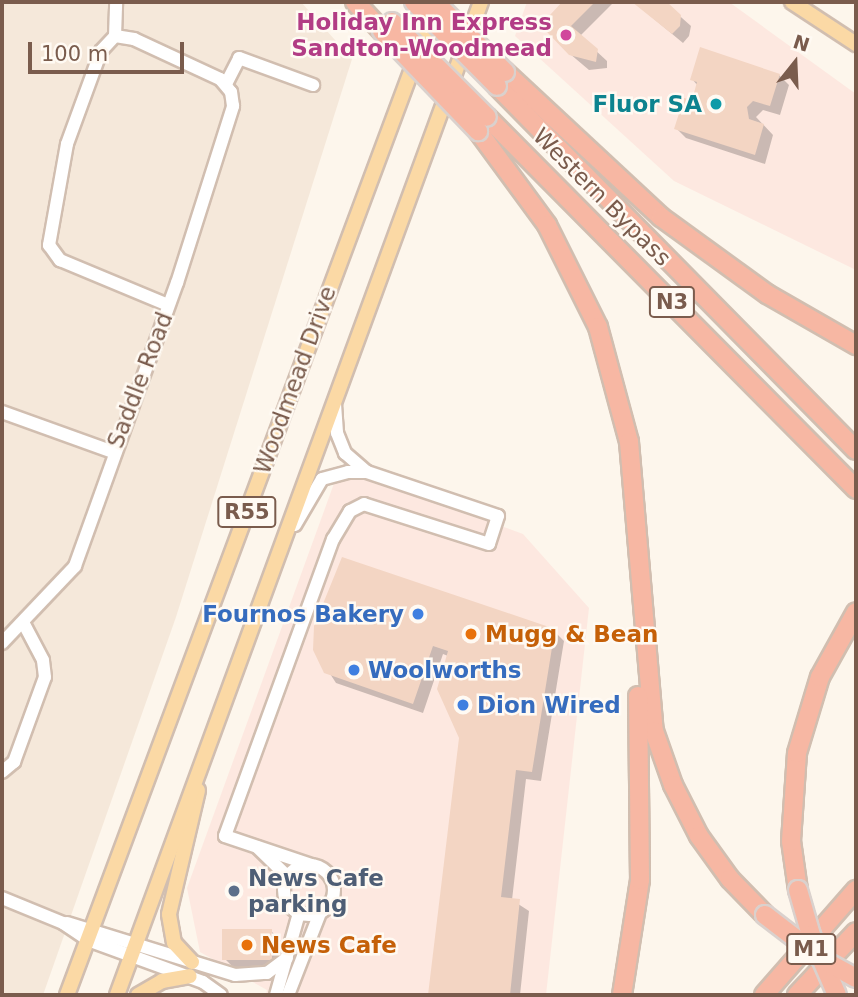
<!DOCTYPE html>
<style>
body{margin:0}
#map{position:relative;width:858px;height:997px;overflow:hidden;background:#fdf6ec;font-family:"DejaVu Sans",sans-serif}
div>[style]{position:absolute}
.residential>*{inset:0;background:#f5e8da}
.commercial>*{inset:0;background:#fde8e0}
.shadow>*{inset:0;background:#0003}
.building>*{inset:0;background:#f3d5c3;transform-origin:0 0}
.roads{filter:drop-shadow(2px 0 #d1beb0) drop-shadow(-2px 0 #d1beb0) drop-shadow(0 2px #d1beb0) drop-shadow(0 -2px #d1beb0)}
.minor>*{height:12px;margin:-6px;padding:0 6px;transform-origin:6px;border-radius:6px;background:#fff}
.minor>.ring{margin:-6px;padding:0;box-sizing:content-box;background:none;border:12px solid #fff;border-radius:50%}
.major>*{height:14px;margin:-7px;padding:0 7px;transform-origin:7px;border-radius:7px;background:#fbd9a5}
.highway>*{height:18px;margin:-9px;padding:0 9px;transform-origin:9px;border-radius:9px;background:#f7b7a3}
.bridges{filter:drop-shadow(2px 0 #dad1cd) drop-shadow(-2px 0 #dad1cd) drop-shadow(0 2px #dad1cd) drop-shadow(0 -2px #dad1cd)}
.highway-bridge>*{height:18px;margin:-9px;padding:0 9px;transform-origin:9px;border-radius:9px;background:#f7b7a3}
.dots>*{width:19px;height:19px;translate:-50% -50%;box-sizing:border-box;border:4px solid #fffaf3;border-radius:50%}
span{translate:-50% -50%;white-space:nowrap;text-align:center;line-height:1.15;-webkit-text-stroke:5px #fffaf3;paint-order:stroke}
.shield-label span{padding:2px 5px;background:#fffaf3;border:2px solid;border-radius:5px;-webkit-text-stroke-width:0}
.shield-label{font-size:21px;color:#7a5c4d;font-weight:700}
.hotel-label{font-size:23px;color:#b23c85;font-weight:700}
.right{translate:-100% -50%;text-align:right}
.culture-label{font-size:23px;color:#0d838f;font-weight:700}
.street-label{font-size:23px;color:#7a5c4d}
.shop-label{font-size:23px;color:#366cbe;font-weight:700}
.left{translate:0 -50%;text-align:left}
.food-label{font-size:23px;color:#c56008;font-weight:700}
.service-label{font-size:23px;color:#4e5e75;font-weight:700}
.frame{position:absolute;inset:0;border:4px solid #7a5c4d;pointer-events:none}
.north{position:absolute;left:760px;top:28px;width:70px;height:70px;-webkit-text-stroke:5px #fffaf3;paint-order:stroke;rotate:18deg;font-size:19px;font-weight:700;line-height:28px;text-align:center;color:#7a5c4d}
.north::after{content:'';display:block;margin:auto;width:24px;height:32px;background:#7a5c4d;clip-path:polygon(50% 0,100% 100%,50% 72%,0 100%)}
.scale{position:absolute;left:28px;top:42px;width:156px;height:32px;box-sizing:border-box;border:4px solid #7a5c4d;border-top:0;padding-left:9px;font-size:21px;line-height:24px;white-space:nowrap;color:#7a5c4d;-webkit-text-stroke:5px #fffaf3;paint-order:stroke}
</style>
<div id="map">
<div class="residential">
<div style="clip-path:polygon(2px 2px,301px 2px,352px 59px,176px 617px,43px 995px,2px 995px)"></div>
</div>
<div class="commercial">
<div style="clip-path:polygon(527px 2px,729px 2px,856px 94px,856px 270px,674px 181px,515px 36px)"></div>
<div style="clip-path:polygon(340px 467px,523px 534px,589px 608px,546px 995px,266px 995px,267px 990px,200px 952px,187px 888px)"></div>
</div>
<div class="shadow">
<div style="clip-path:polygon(564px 2px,614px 2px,580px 36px,607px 61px,607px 68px,589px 70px,563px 48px,556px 10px)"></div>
<div style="clip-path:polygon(620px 2px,664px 2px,691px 26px,689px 36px,683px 43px,636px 4px)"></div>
<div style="clip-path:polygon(779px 75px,789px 85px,780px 115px,763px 110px,756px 117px,773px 135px,765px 164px,686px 138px,676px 128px,698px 86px,692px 79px)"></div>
<div style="clip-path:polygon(554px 631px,564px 641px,541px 781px,526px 779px,512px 900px,529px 911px,520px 995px,430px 995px,460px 738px,448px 656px,443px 654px,423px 713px,336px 683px,314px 649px)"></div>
<div style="clip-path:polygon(271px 931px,281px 941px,283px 969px,236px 970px,226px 960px)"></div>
</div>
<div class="building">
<div style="clip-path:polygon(562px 2px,595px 2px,571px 26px,598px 49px,596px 62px,569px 55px,547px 32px,550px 15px)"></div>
<div style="clip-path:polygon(632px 2px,667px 2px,681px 15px,680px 26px,672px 34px)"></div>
<div style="clip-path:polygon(700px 47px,780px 74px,770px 106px,753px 101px,747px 107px,749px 119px,764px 124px,755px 155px,674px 129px,684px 98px,692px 100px,697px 82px,690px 80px)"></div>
<div style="clip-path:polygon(342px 557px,555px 629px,532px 772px,516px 770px,501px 897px,520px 899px,510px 995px,428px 995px,459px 738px,437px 689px,448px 651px,433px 646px,413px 704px,324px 673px,313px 650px,314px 626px)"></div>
<div style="left:222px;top:929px;width:50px;height:31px"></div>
</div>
<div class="roads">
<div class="minor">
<div style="left:115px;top:36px;width:34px;rotate:-88deg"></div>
<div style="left:226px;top:84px;width:29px;rotate:-63deg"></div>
<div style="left:239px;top:58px;width:79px;rotate:20deg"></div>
<div style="left:335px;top:404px;width:29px;rotate:86deg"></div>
<div style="left:337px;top:433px;width:22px;rotate:68deg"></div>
<div style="left:345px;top:453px;width:29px;rotate:41deg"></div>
<div style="left:2px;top:412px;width:118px;rotate:19.8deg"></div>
<div style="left:295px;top:525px;width:53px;rotate:-59.6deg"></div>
<div style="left:322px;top:479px;width:27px;rotate:-15deg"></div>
<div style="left:348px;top:472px;width:19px"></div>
<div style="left:367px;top:472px;width:138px;rotate:18.6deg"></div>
<div style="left:498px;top:516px;width:29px;rotate:108deg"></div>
<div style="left:489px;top:544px;width:131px;rotate:-162.3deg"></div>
<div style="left:364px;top:504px;width:16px;rotate:153deg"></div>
<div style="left:350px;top:511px;width:33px;rotate:121deg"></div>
<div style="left:333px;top:539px;width:316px;rotate:110deg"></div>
<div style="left:225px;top:836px;width:91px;rotate:18.6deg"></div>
<div style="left:2px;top:643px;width:106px;rotate:-46.5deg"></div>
<div style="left:75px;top:566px;width:301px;rotate:-70.2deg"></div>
<div style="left:177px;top:283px;width:186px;rotate:-72.4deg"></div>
<div style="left:233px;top:106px;width:14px;rotate:-98deg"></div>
<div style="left:231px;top:92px;width:17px;rotate:-130deg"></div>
<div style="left:220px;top:79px;width:95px;rotate:-155.1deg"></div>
<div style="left:134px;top:39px;width:19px;rotate:-171deg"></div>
<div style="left:115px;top:36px;width:21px;rotate:133deg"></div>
<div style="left:101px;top:51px;width:99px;rotate:110.1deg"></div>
<div style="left:67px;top:144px;width:103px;rotate:100.1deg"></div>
<div style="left:49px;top:245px;width:19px;rotate:54deg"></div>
<div style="left:60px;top:260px;width:117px;rotate:22.6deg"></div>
<div style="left:2px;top:772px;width:16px;rotate:-40deg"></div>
<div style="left:14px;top:762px;width:90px;rotate:-70deg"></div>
<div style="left:45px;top:677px;width:17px;rotate:-97deg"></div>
<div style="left:43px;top:660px;width:41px;rotate:-117.8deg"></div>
<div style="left:257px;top:847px;width:43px;rotate:44.1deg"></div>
<div class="ring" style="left:284px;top:865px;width:38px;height:38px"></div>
<div style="left:2px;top:898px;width:66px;rotate:22.3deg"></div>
<div style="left:63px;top:923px;width:30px;rotate:34deg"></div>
<div style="left:88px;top:940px;width:122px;rotate:20.1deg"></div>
<div style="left:203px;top:982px;width:22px;rotate:36deg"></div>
<div style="left:67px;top:923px;width:176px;rotate:17.2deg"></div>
<div style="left:235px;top:975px;width:32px;rotate:-4deg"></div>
<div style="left:267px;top:973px;width:25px;rotate:-37deg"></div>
<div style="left:276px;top:995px;width:85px;rotate:-74.3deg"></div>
<div style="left:288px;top:995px;width:88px;rotate:-68.7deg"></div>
</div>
<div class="major">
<div style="left:792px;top:2px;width:77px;rotate:33.3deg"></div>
<div style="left:192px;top:962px;width:26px;rotate:-133deg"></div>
<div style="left:174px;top:943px;width:29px;rotate:-100deg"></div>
<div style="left:169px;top:914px;width:127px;rotate:-76.8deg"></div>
<div style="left:67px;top:995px;width:1051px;rotate:-69.57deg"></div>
<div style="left:117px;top:995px;width:1058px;rotate:-69.87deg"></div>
<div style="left:138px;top:995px;width:28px;rotate:-30deg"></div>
<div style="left:162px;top:981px;width:28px;rotate:-10deg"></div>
</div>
<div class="highway">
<div style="left:355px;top:2px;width:40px;rotate:47deg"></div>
<div style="left:505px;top:72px;width:213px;rotate:42.9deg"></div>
<div style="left:661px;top:217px;width:131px;rotate:36deg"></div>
<div style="left:767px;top:294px;width:103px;rotate:29.8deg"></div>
<div style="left:497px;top:86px;width:511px;rotate:45.4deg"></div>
<div style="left:487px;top:117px;width:524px;rotate:45.23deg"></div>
<div style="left:478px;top:131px;width:117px;rotate:53.7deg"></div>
<div style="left:547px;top:225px;width:114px;rotate:63.4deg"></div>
<div style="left:598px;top:327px;width:119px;rotate:74.9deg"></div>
<div style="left:629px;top:442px;width:290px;rotate:85.1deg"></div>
<div style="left:654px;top:731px;width:57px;rotate:70.6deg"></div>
<div style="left:673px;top:785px;width:57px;rotate:63deg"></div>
<div style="left:699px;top:836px;width:53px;rotate:54.2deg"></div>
<div style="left:730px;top:879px;width:50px;rotate:45.8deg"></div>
<div style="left:798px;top:890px;width:49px;rotate:-98.1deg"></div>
<div style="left:791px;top:841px;width:88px;rotate:-86.1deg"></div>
<div style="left:797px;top:753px;width:79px;rotate:-73.2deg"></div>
<div style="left:820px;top:677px;width:74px;rotate:-61deg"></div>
<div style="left:622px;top:995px;width:116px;rotate:-81.1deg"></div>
<div style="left:640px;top:880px;width:184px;rotate:-90.6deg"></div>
<div style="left:764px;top:995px;width:140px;rotate:-48.8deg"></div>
<div style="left:797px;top:995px;width:86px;rotate:-46.9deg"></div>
</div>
</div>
<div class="bridges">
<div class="highway-bridge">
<div style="left:414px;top:2px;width:118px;rotate:45.3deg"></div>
<div style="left:435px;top:2px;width:99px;rotate:45deg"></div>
<div style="left:392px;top:22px;width:134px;rotate:45deg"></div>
<div style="left:382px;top:31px;width:139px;rotate:46.2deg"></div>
<div style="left:798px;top:890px;width:47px;rotate:73.9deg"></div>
<div style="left:811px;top:935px;width:65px;rotate:66.6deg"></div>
<div style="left:765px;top:915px;width:76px;rotate:37.5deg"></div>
<div style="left:825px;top:961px;width:35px;rotate:29deg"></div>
</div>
</div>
<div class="dots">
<div style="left:566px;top:35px;background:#d1479c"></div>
<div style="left:716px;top:104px;background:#0f9aa8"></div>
<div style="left:418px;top:614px;background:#3f7fe0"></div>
<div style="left:471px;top:634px;background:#e8710a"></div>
<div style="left:354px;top:670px;background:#3f7fe0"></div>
<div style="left:463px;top:705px;background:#3f7fe0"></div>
<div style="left:234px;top:891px;background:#5c6f8a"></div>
<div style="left:247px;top:945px;background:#e8710a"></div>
</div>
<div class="shield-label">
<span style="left:672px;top:302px">N3</span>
<span style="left:247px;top:512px">R55</span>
<span style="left:811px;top:949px">M1</span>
</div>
<div class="hotel-label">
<span class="right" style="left:552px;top:35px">Holiday Inn Express<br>Sandton-Woodmead</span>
</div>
<div class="culture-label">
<span class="right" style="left:702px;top:104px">Fluor SA</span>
</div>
<div class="street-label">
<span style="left:602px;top:197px;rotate:45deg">Western Bypass</span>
<span style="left:140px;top:380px;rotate:-69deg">Saddle Road</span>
<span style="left:295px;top:380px;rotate:-70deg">Woodmead Drive</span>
</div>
<div class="shop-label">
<span class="right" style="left:404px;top:614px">Fournos Bakery</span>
<span class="left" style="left:368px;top:670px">Woolworths</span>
<span class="left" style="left:477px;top:705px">Dion Wired</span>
</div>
<div class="food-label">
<span class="left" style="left:485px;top:634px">Mugg &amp; Bean</span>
<span class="left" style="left:261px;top:945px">News Cafe</span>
</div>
<div class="service-label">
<span class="left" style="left:248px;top:891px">News Cafe<br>parking</span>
</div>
<div class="frame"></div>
<div class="north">N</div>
<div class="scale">100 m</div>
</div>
